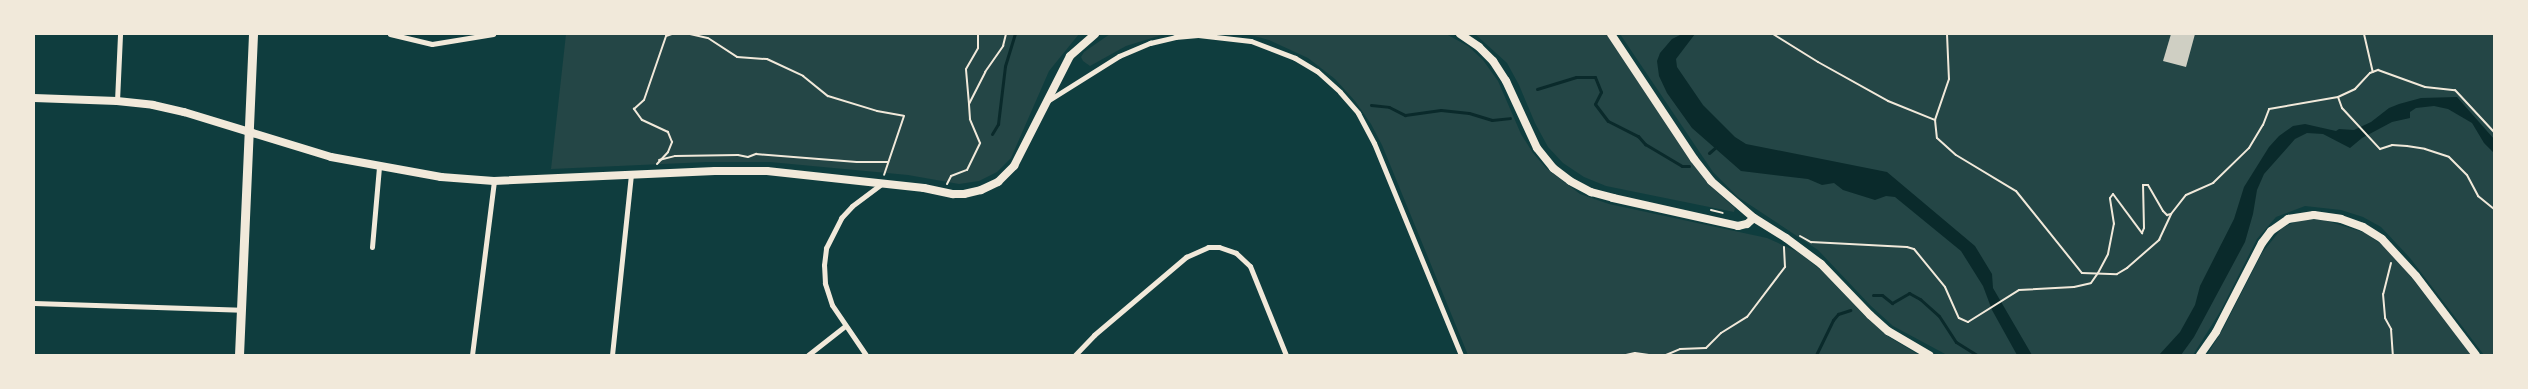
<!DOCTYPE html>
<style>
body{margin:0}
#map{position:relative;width:2528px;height:389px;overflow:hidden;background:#0f3d3e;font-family:"Nunito Sans",sans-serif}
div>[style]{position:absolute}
.green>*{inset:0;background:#244646}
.water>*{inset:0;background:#0a2a2b}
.stream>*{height:3px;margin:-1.5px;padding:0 1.5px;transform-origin:1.5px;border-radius:1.5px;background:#0a2a2b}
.building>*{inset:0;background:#cfcfc3}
.path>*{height:2px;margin:-1px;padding:0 1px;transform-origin:1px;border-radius:1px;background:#f1e9da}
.minor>*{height:5px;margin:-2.5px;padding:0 2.5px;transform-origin:2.5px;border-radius:2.5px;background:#f1e9da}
.tertiary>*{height:8px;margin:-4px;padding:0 4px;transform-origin:4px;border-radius:4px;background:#f1e9da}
.primary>*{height:9px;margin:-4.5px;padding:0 4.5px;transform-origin:4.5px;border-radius:4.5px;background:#f1e9da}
span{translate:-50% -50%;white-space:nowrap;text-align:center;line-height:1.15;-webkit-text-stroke:4.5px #f1e9da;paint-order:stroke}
.frame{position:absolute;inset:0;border:35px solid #f1e9da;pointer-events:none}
</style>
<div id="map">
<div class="green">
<div style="clip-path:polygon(566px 34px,1079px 34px,1049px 71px,1011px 158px,997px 172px,979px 181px,959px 184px,908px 175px,770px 162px,707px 162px,551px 169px)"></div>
<div style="clip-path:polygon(1110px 34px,1165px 34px,1126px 46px,1090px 66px,1083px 61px,1081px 57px,1084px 52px)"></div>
<div style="clip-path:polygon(1247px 34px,1446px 34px,1468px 46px,1483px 60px,1498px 81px,1521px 134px,1533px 153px,1546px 168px,1580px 194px,1609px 204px,1767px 238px,1798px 252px,1822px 271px,1866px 317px,1889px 337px,1919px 355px,1468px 355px,1382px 145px,1371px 124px,1355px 101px,1335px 79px,1308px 58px,1269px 40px)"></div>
<div style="clip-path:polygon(1475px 34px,1607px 34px,1697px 169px,1718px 193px,1735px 208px,1734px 212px,1606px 186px,1584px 177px,1563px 163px,1548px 147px,1535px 123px,1519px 85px,1507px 63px)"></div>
<div style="clip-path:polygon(1620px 34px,2494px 34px,2494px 355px,2484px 355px,2410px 258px,2381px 227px,2363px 217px,2341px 210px,2305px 206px,2276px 217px,2257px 239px,2220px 312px,2193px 355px,1947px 355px,1893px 326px,1871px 306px,1818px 250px,1738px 197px,1713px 172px)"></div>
<div style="clip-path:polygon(2299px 220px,2324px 220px,2366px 233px,2386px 248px,2408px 273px,2472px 355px,2207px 355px,2223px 329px,2262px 253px,2282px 228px)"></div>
</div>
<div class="water">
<div style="clip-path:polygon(1682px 34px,1695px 34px,1676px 59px,1677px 67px,1703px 105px,1735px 137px,1746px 144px,1887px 172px,1975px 246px,1992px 274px,1993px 288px,2032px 355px,2017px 355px,1992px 310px,1983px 286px,1961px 251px,1895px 197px,1886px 196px,1875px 200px,1843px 190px,1834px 183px,1822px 185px,1808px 179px,1741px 171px,1692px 128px,1667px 93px,1659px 76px,1657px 61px,1660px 53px,1672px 39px)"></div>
<div style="clip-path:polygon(2457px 97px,2494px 139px,2494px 153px,2484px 143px,2472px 123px,2448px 109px,2434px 106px,2416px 108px,2410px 112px,2410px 118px,2392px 122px,2362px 138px,2350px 148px,2323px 134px,2307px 133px,2295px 139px,2264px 174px,2257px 190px,2253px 214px,2245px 242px,2194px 337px,2181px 355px,2159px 355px,2180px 332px,2195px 305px,2200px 286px,2234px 219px,2244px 187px,2269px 147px,2279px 136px,2293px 126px,2305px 124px,2336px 131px,2339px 129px,2354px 130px,2371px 122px,2389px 108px,2399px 104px,2421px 98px)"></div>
</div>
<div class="stream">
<div style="left:1537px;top:89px;width:41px;rotate:-17.1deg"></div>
<div style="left:1576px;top:77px;width:19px"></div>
<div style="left:1595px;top:77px;width:16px;rotate:68deg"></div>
<div style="left:1601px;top:92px;width:13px;rotate:117deg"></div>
<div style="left:1595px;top:104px;width:21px;rotate:53deg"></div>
<div style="left:1608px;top:121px;width:34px;rotate:27deg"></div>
<div style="left:1638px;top:136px;width:11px;rotate:49deg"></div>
<div style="left:1645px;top:144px;width:43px;rotate:30.7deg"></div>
<div style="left:1682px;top:166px;width:7px"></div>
<div style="left:1371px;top:105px;width:18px;rotate:6deg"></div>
<div style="left:1389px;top:107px;width:18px;rotate:27deg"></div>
<div style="left:1405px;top:115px;width:36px;rotate:-8deg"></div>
<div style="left:1441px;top:110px;width:28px;rotate:6deg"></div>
<div style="left:1469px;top:113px;width:24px;rotate:17deg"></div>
<div style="left:1492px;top:120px;width:18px;rotate:-6deg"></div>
<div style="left:992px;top:134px;width:12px;rotate:-59deg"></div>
<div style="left:998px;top:124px;width:58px;rotate:-83.1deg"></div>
<div style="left:1005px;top:66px;width:34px;rotate:-73deg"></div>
<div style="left:1709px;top:153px;width:9px;rotate:-41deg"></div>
<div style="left:1873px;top:295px;width:9px"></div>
<div style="left:1882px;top:295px;width:13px;rotate:39deg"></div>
<div style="left:1892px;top:303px;width:20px;rotate:-30deg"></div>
<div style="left:1909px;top:293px;width:13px;rotate:29deg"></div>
<div style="left:1920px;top:299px;width:25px;rotate:42deg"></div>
<div style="left:1939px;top:316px;width:31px;rotate:57deg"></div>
<div style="left:1956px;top:342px;width:25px;rotate:32deg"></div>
<div style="left:1816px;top:355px;width:39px;rotate:-64deg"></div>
<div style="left:1833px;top:320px;width:8px;rotate:-50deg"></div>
<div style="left:1838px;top:314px;width:13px;rotate:-18deg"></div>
</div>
<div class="building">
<div style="clip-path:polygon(2171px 34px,2195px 34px,2186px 67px,2163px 61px)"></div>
</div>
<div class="path">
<div style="left:690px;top:34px;width:18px;rotate:13deg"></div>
<div style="left:708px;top:38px;width:35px;rotate:33deg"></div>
<div style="left:737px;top:57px;width:30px;rotate:4deg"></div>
<div style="left:767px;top:59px;width:40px;rotate:25deg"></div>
<div style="left:803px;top:76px;width:32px;rotate:39deg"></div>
<div style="left:828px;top:96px;width:51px;rotate:17deg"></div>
<div style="left:877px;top:111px;width:27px;rotate:10deg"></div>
<div style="left:904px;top:116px;width:62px;rotate:108.7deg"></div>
<div style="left:1773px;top:34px;width:53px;rotate:31.9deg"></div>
<div style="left:1818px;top:62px;width:80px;rotate:29.1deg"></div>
<div style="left:1888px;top:101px;width:51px;rotate:22deg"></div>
<div style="left:1947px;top:34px;width:45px;rotate:87.5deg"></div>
<div style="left:1949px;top:79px;width:43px;rotate:108.9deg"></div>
<div style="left:1935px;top:120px;width:18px;rotate:84deg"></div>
<div style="left:1937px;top:138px;width:25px;rotate:42deg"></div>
<div style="left:1956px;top:155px;width:70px;rotate:31deg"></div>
<div style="left:2016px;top:191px;width:105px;rotate:51.2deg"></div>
<div style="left:2082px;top:273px;width:35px;rotate:2deg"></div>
<div style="left:2117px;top:274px;width:12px;rotate:-31deg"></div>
<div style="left:2127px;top:268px;width:43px;rotate:-41.2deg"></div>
<div style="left:2159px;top:240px;width:29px;rotate:-65deg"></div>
<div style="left:2364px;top:34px;width:39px;rotate:77deg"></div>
<div style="left:2338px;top:97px;width:19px;rotate:-25deg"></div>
<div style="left:2355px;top:89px;width:22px;rotate:-47deg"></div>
<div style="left:2370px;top:73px;width:9px;rotate:-21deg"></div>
<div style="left:2378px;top:70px;width:50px;rotate:19.9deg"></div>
<div style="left:2425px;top:87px;width:30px;rotate:6deg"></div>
<div style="left:2455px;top:90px;width:57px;rotate:47.1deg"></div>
<div style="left:969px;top:104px;width:35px;rotate:-95deg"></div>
<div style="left:966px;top:69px;width:24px;rotate:-60deg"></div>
<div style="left:978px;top:48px;width:14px;rotate:-90deg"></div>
<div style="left:659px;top:160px;width:16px;rotate:-14deg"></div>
<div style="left:675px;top:156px;width:63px;rotate:-0.9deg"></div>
<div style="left:738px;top:155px;width:10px;rotate:11deg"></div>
<div style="left:748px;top:157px;width:9px;rotate:-21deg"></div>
<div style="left:756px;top:154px;width:101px;rotate:4.5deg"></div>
<div style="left:857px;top:162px;width:31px"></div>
<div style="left:657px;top:164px;width:16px;rotate:-47deg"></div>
<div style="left:668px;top:152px;width:11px;rotate:-68deg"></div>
<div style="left:672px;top:142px;width:11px;rotate:-112deg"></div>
<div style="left:668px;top:132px;width:29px;rotate:-155deg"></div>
<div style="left:642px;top:120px;width:14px;rotate:-126deg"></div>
<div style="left:634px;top:109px;width:13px;rotate:-42deg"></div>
<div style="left:644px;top:100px;width:68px;rotate:-71deg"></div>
<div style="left:666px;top:36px;width:6px;rotate:-18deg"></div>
<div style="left:947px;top:184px;width:9px;rotate:-63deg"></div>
<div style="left:951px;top:176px;width:17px;rotate:-21deg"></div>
<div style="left:967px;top:170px;width:30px;rotate:-64deg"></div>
<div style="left:980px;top:143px;width:26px;rotate:-113deg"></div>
<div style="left:970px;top:119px;width:15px;rotate:-94deg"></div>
<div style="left:969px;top:104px;width:36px;rotate:-63deg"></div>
<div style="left:985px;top:72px;width:32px;rotate:-55deg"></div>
<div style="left:1003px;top:46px;width:12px;rotate:-76deg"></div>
<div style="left:1711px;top:210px;width:12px;rotate:14deg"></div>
<div style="left:1800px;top:236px;width:13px;rotate:29deg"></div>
<div style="left:1811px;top:242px;width:96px;rotate:3deg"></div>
<div style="left:1907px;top:247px;width:7px;rotate:16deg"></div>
<div style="left:1914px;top:249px;width:49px;rotate:50.8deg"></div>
<div style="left:1945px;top:287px;width:34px;rotate:66deg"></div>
<div style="left:1959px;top:318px;width:10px;rotate:24deg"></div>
<div style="left:1968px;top:322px;width:60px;rotate:-32.1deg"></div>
<div style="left:2019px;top:290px;width:55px;rotate:-3.1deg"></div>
<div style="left:2074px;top:287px;width:17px;rotate:-13deg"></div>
<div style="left:2091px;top:283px;width:12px;rotate:-55deg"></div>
<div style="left:2098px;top:273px;width:21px;rotate:-62deg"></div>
<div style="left:2108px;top:254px;width:31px;rotate:-79deg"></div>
<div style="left:2114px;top:224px;width:26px;rotate:-99deg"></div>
<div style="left:2110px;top:198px;width:5px;rotate:-53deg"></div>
<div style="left:2113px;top:194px;width:49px;rotate:53.4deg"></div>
<div style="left:2142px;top:233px;width:5px;rotate:-68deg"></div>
<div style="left:2144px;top:228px;width:43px;rotate:-91.3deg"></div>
<div style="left:2143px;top:185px;width:5px"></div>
<div style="left:2148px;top:185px;width:30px;rotate:60deg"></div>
<div style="left:2163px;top:211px;width:6px;rotate:45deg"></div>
<div style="left:2167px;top:215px;width:4px;rotate:-14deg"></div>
<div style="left:2171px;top:214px;width:24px;rotate:-52deg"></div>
<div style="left:2186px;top:195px;width:30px;rotate:-24deg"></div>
<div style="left:2213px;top:183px;width:50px;rotate:-44.2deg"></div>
<div style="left:2249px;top:148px;width:27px;rotate:-59deg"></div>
<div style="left:2263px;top:125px;width:17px;rotate:-69deg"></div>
<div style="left:2269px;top:109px;width:70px;rotate:-9.9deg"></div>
<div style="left:2338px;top:97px;width:12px;rotate:70deg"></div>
<div style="left:2342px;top:108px;width:56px;rotate:47.2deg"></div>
<div style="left:2380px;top:149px;width:13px;rotate:-18deg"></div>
<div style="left:2392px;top:145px;width:15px;rotate:4deg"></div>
<div style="left:2407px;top:146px;width:18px;rotate:9deg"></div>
<div style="left:2425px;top:149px;width:25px;rotate:18deg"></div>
<div style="left:2449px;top:157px;width:25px;rotate:45deg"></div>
<div style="left:2467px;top:175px;width:24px;rotate:62deg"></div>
<div style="left:2478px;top:196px;width:21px;rotate:39deg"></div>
<div style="left:2391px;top:263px;width:32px;rotate:104deg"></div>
<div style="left:2383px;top:294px;width:24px;rotate:85deg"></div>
<div style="left:2385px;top:318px;width:13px;rotate:61deg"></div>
<div style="left:2391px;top:329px;width:26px;rotate:86deg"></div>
<div style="left:1626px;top:355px;width:9px;rotate:-13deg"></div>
<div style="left:1635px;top:353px;width:14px;rotate:8deg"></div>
<div style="left:1666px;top:355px;width:15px;rotate:-23deg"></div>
<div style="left:1680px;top:349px;width:26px;rotate:-2deg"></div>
<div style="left:1706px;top:348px;width:21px;rotate:-45deg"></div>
<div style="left:1721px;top:333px;width:31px;rotate:-32deg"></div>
<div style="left:1747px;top:317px;width:63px;rotate:-52.8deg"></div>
<div style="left:1785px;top:267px;width:20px;rotate:-93deg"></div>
</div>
<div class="minor">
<div style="left:390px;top:34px;width:43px;rotate:13.4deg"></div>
<div style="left:432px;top:44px;width:62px;rotate:-9.3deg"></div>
<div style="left:1049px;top:100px;width:83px;rotate:-32.2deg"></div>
<div style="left:1119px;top:56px;width:34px;rotate:-23deg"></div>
<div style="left:1150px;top:43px;width:26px;rotate:-13deg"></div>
<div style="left:1175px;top:37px;width:23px;rotate:-5deg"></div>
<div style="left:1198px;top:35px;width:53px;rotate:6.5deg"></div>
<div style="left:1251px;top:41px;width:47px;rotate:21.1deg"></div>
<div style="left:1295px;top:58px;width:26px;rotate:31deg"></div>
<div style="left:1317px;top:71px;width:31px;rotate:42deg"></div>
<div style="left:1340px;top:92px;width:28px;rotate:49deg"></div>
<div style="left:1358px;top:113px;width:34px;rotate:62deg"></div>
<div style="left:1374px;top:143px;width:229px;rotate:67.7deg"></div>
<div style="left:117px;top:101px;width:67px;rotate:-87.4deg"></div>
<div style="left:372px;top:247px;width:80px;rotate:-85deg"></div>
<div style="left:34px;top:303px;width:207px;rotate:1.9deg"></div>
<div style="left:472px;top:355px;width:175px;rotate:-82.8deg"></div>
<div style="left:612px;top:355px;width:182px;rotate:-84deg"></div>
<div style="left:808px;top:355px;width:47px;rotate:-38.1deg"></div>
<div style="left:866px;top:355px;width:60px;rotate:-124.2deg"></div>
<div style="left:832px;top:305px;width:23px;rotate:-108deg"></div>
<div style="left:825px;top:283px;width:18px;rotate:-93deg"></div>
<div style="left:824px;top:265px;width:17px;rotate:-83deg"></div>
<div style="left:826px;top:248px;width:34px;rotate:-63deg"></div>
<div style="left:841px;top:218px;width:16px;rotate:-47deg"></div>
<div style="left:852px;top:206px;width:38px;rotate:-37deg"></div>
<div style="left:1075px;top:355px;width:28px;rotate:-46deg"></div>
<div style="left:1094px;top:335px;width:121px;rotate:-40.3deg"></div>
<div style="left:1186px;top:257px;width:24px;rotate:-24deg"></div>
<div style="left:1208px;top:247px;width:11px"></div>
<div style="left:1219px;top:247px;width:18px;rotate:19deg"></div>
<div style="left:1236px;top:253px;width:19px;rotate:43deg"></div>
<div style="left:1250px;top:266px;width:96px;rotate:68deg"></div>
</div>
<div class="tertiary">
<div style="left:1460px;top:34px;width:23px;rotate:34deg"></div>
<div style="left:1479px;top:47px;width:20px;rotate:45deg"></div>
<div style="left:1493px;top:61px;width:24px;rotate:57deg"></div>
<div style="left:1506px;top:81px;width:74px;rotate:65.2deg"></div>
<div style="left:1537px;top:148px;width:26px;rotate:51deg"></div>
<div style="left:1553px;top:168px;width:21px;rotate:37deg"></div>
<div style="left:1570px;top:181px;width:24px;rotate:28deg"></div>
<div style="left:1591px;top:192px;width:23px;rotate:15deg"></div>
<div style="left:1613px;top:198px;width:128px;rotate:12.6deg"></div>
<div style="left:1738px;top:226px;width:9px;rotate:-13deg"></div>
<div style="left:1747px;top:224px;width:9px;rotate:-41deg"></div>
<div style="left:1611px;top:34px;width:150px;rotate:56.4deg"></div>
<div style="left:1694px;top:159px;width:28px;rotate:52deg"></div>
<div style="left:1711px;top:181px;width:57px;rotate:40.7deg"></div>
<div style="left:1754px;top:218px;width:38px;rotate:32deg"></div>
<div style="left:1786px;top:238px;width:44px;rotate:36.6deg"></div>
<div style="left:1821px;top:264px;width:71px;rotate:46.1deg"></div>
<div style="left:1870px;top:315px;width:24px;rotate:42deg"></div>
<div style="left:1888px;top:331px;width:48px;rotate:30.3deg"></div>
<div style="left:34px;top:98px;width:83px;rotate:2.1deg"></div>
<div style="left:117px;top:101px;width:36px;rotate:6deg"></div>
<div style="left:153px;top:105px;width:32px;rotate:13deg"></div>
<div style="left:184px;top:112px;width:154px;rotate:17deg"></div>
<div style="left:331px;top:157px;width:112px;rotate:10.3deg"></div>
<div style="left:441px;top:177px;width:53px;rotate:4.3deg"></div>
<div style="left:494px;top:181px;width:221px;rotate:-2.6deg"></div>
<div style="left:715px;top:171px;width:52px"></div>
<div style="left:767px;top:171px;width:158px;rotate:6.2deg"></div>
<div style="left:924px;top:188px;width:30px;rotate:12deg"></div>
<div style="left:953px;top:194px;width:11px"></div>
<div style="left:964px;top:194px;width:17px;rotate:-13deg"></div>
<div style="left:981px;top:190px;width:19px;rotate:-25deg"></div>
<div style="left:998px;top:182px;width:23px;rotate:-45deg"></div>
<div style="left:1014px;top:166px;width:123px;rotate:-63deg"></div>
<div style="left:1070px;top:56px;width:33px;rotate:-41deg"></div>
<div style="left:2200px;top:355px;width:28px;rotate:-55deg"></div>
<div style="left:2216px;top:332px;width:100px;rotate:-62.7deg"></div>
<div style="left:2262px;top:243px;width:15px;rotate:-53deg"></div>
<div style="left:2271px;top:231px;width:21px;rotate:-35deg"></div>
<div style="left:2288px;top:219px;width:26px;rotate:-9deg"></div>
<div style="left:2314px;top:215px;width:27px;rotate:8deg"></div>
<div style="left:2341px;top:219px;width:23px;rotate:20deg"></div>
<div style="left:2363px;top:227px;width:22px;rotate:32deg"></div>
<div style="left:2382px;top:239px;width:50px;rotate:47.4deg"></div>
<div style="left:2416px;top:276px;width:99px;rotate:52.8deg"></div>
</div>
<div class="primary">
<div style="left:239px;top:355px;width:321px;rotate:-87.5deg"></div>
</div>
<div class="frame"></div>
</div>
